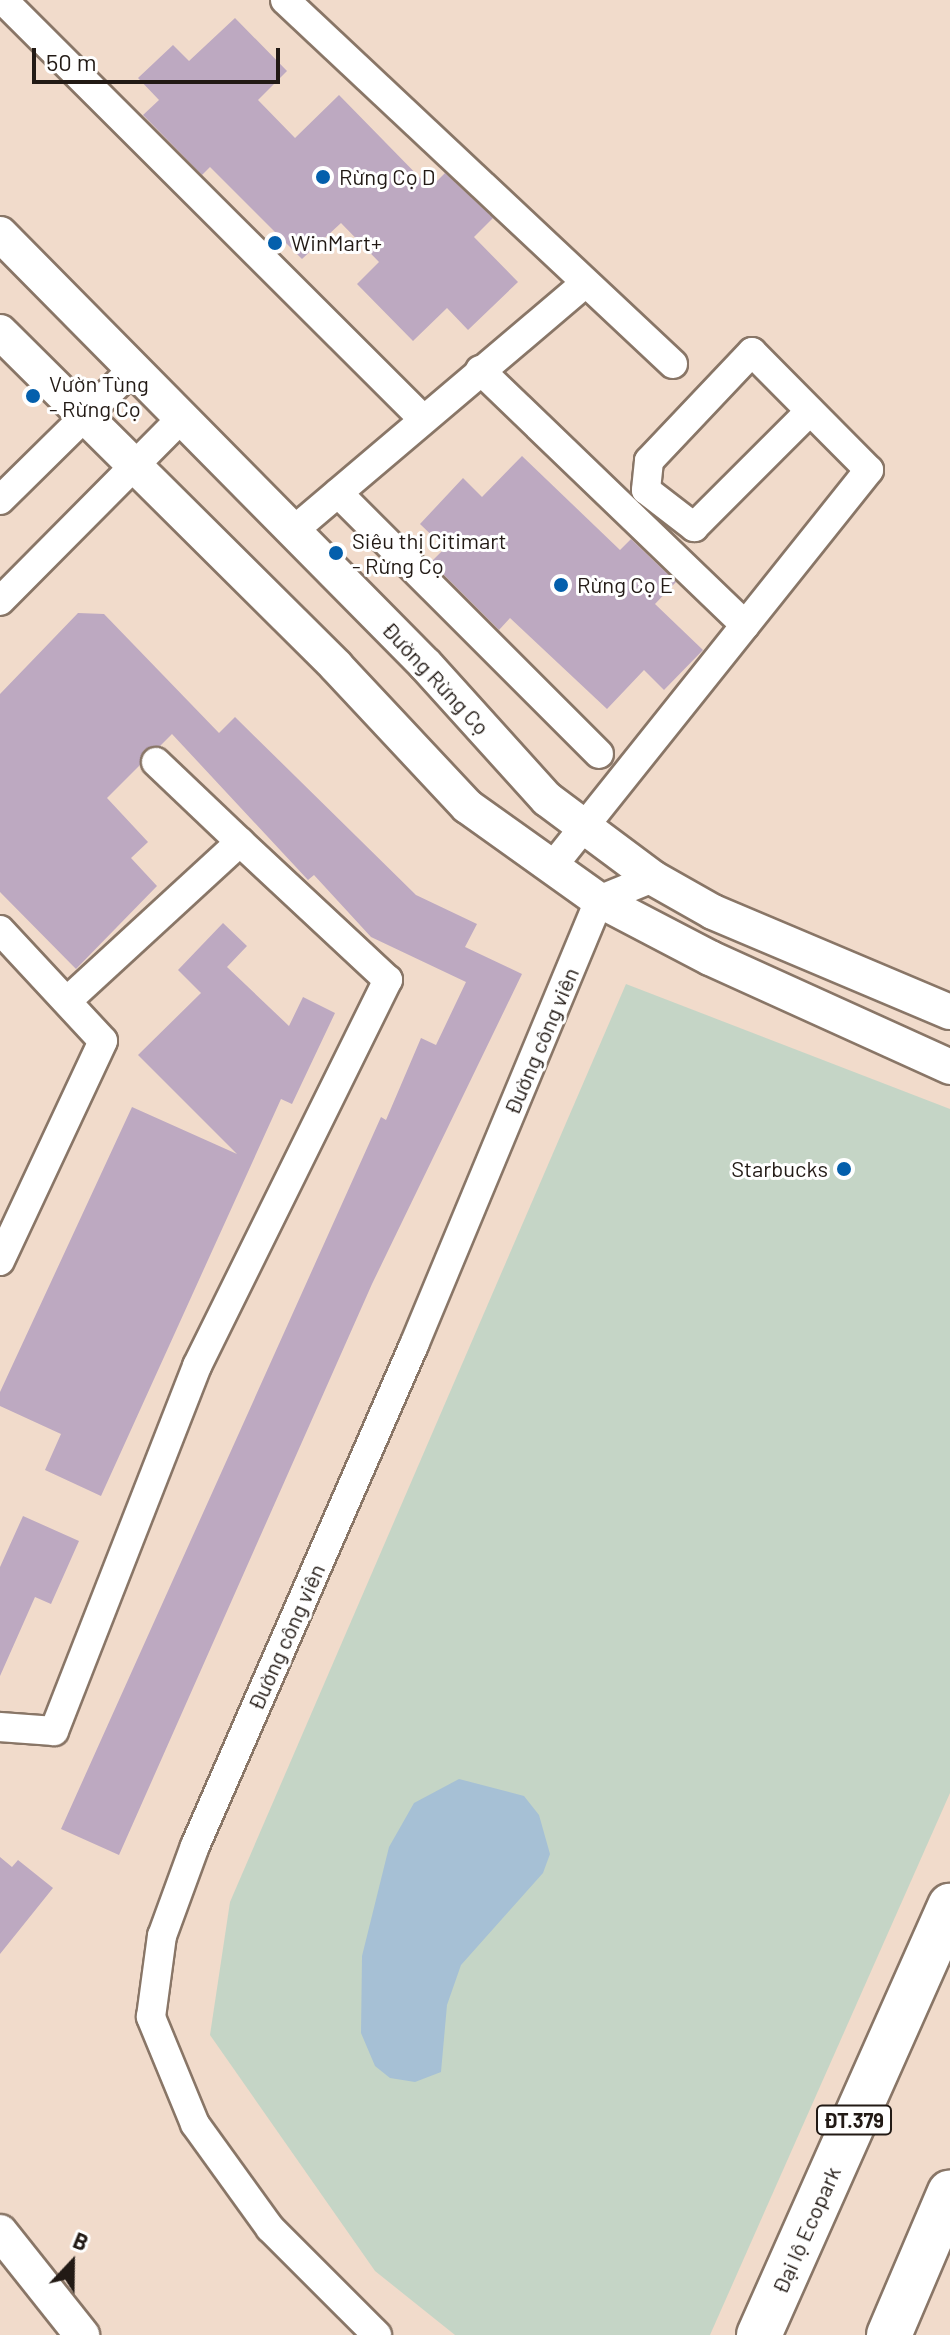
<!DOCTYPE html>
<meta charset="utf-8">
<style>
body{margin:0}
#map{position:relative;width:950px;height:2335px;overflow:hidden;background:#f1dbcb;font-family:Barlow,sans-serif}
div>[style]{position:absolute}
.green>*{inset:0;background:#c5d5c6}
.water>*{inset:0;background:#a6c0d5}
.building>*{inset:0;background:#bda9c1}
.roads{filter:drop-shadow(2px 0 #897667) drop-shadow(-2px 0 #897667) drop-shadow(0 2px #897667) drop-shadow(0 -2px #897667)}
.minor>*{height:28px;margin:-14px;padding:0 14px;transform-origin:14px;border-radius:14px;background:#fff}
.tertiary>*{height:34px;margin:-17px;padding:0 17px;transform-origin:17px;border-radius:17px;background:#fff}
.trunk>*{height:44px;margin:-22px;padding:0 22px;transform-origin:22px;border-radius:22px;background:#fff}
.dots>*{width:22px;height:22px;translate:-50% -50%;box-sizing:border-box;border:4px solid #fff;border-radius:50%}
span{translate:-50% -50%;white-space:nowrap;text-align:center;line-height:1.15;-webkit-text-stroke:6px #fff;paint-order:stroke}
.shield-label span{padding:2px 6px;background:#fff;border:2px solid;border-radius:6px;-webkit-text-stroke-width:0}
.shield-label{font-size:20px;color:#221a15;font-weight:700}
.poi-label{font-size:22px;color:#221a15}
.left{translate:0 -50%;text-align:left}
.right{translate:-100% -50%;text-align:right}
.street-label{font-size:22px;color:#221a15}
.north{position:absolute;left:32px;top:2223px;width:80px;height:80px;-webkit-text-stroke:6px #fff;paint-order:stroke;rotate:22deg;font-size:22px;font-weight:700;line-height:32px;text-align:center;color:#221a15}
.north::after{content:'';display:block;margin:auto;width:28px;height:36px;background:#221a15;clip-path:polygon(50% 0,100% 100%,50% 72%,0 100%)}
.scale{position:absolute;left:32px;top:48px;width:248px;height:36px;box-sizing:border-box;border:4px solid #221a15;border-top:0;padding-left:10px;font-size:24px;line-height:28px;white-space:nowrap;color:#221a15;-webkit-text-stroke:6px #fff;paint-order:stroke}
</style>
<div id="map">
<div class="green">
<div style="clip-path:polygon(626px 984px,950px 1109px,950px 1793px,710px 2335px,455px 2335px,375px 2271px,210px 2035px,230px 1902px)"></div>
</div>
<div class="water">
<div style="clip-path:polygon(459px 1779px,524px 1796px,539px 1815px,550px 1854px,543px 1873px,461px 1965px,447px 2005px,441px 2072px,415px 2082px,390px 2078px,375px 2066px,361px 2033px,362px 1956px,389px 1847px,414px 1803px)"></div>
</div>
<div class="building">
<div style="clip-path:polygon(235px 18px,287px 71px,258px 100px,295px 138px,339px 95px,430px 188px,445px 173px,493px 218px,474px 237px,518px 282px,468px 330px,447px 308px,413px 341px,357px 284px,379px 262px,341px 223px,302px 259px,210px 167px,202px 175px,143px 115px,159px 100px,138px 78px,173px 45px,189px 61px)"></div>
<div style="clip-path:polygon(522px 456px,620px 550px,631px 539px,676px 582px,655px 604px,703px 650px,664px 690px,644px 670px,607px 709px,510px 618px,499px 630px,431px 562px,445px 548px,420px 524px,463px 478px,482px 497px)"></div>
<div style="clip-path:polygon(78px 613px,104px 614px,219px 733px,235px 717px,416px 895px,477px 924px,465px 947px,522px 974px,372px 1284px,119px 1855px,61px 1829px,381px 1117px,386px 1120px,421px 1038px,436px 1045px,466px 982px,371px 937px,314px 875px,308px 880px,172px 734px,160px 746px,144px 750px,140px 765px,107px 798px,148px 842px,131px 858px,157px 886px,76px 969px,0 892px,0 694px)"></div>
<div style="clip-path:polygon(223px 923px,247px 946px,227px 967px,289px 1026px,303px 997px,335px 1013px,292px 1104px,281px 1099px,101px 1496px,45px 1470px,61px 1434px,0 1406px,0 1392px,132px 1107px,237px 1154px,138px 1055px,201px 993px,178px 970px)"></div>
<div style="clip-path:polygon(23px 1516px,79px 1541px,51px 1604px,35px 1597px,0 1676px,0 1567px)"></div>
<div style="clip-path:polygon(0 1857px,12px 1867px,18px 1860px,53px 1888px,0 1954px)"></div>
</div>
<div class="roads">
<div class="minor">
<div style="left:3px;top:0;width:592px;rotate:44.93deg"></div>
<div style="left:285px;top:0;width:532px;rotate:43.17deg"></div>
<div style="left:480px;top:370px;width:368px;rotate:43.9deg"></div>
<div style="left:338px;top:493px;width:369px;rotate:45deg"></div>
<div style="left:0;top:500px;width:187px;rotate:-44.6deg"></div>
<div style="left:293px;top:531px;width:382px;rotate:-40.3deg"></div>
<div style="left:0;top:601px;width:258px;rotate:-45.2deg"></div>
<div style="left:156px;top:762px;width:116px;rotate:43.6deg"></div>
<div style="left:552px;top:867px;width:508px;rotate:-51.39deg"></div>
<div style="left:869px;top:470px;width:166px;rotate:-134.8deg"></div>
<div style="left:752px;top:352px;width:150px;rotate:133.4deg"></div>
<div style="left:649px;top:461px;width:29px;rotate:96deg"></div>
<div style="left:646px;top:490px;width:61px;rotate:37.6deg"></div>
<div style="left:694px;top:527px;width:164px;rotate:-45deg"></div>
<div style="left:0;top:930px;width:151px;rotate:47.1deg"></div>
<div style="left:103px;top:1041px;width:243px;rotate:115.1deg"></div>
<div style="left:0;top:1727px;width:54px;rotate:4.2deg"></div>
<div style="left:54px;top:1731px;width:392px;rotate:-68.6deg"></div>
<div style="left:197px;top:1366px;width:431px;rotate:-63.7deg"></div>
<div style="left:388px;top:980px;width:202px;rotate:-137deg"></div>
<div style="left:240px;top:842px;width:235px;rotate:137.4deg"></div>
<div style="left:377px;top:2335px;width:151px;rotate:-135deg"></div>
<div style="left:270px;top:2228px;width:128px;rotate:-125.8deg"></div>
<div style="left:195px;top:2124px;width:116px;rotate:-112.4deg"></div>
<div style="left:151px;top:2017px;width:82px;rotate:-82.3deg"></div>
<div style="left:162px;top:1936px;width:96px;rotate:-69.9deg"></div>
<div style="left:195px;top:1846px;width:547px;rotate:-66.39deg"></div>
<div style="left:414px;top:1345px;width:482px;rotate:-67.4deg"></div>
<div style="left:599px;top:900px;width:58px;rotate:-22.2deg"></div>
</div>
<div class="tertiary">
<div style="left:0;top:234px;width:605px;rotate:45.34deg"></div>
<div style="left:425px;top:664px;width:182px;rotate:47.9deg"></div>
<div style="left:547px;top:799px;width:132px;rotate:36.7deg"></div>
<div style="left:653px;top:878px;width:69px;rotate:29.5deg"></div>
<div style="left:713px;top:912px;width:257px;rotate:22.9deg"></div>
<div style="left:0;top:332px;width:474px;rotate:44.8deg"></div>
<div style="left:336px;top:666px;width:192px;rotate:46.9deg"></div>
<div style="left:467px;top:806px;width:162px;rotate:35.5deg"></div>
<div style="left:599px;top:900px;width:125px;rotate:27.6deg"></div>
<div style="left:710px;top:958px;width:264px;rotate:24.4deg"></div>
<div style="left:0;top:2232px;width:132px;rotate:51.5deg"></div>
</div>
<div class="trunk">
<div style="left:759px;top:2335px;width:470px;rotate:-66deg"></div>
<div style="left:889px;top:2335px;width:155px;rotate:-66.9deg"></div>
</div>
</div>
<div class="dots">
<div style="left:323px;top:177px;background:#045fac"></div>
<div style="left:275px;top:243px;background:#045fac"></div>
<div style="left:33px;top:396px;background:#045fac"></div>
<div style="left:336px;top:553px;background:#045fac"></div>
<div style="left:561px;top:585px;background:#045fac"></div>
<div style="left:844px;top:1169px;background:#045fac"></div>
</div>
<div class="shield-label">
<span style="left:854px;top:2120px">ĐT.379</span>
</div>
<div class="poi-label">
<span class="left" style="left:339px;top:177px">Rừng Cọ D</span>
<span class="left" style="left:291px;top:243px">WinMart+</span>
<span class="left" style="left:49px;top:396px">Vườn Tùng<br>- Rừng Cọ</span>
<span class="left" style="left:352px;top:553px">Siêu thị Citimart<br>- Rừng Cọ</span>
<span class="left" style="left:577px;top:585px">Rừng Cọ E</span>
<span class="right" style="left:828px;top:1169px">Starbucks</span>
</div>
<div class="street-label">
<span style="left:436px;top:678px;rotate:47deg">Đường Rừng Cọ</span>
<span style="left:541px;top:1041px;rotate:-67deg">Đường công viên</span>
<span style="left:286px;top:1637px;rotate:-66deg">Đường công viên</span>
<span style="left:806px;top:2230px;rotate:-66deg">Đại lộ Ecopark</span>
</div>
<div class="north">B</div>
<div class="scale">50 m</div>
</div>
